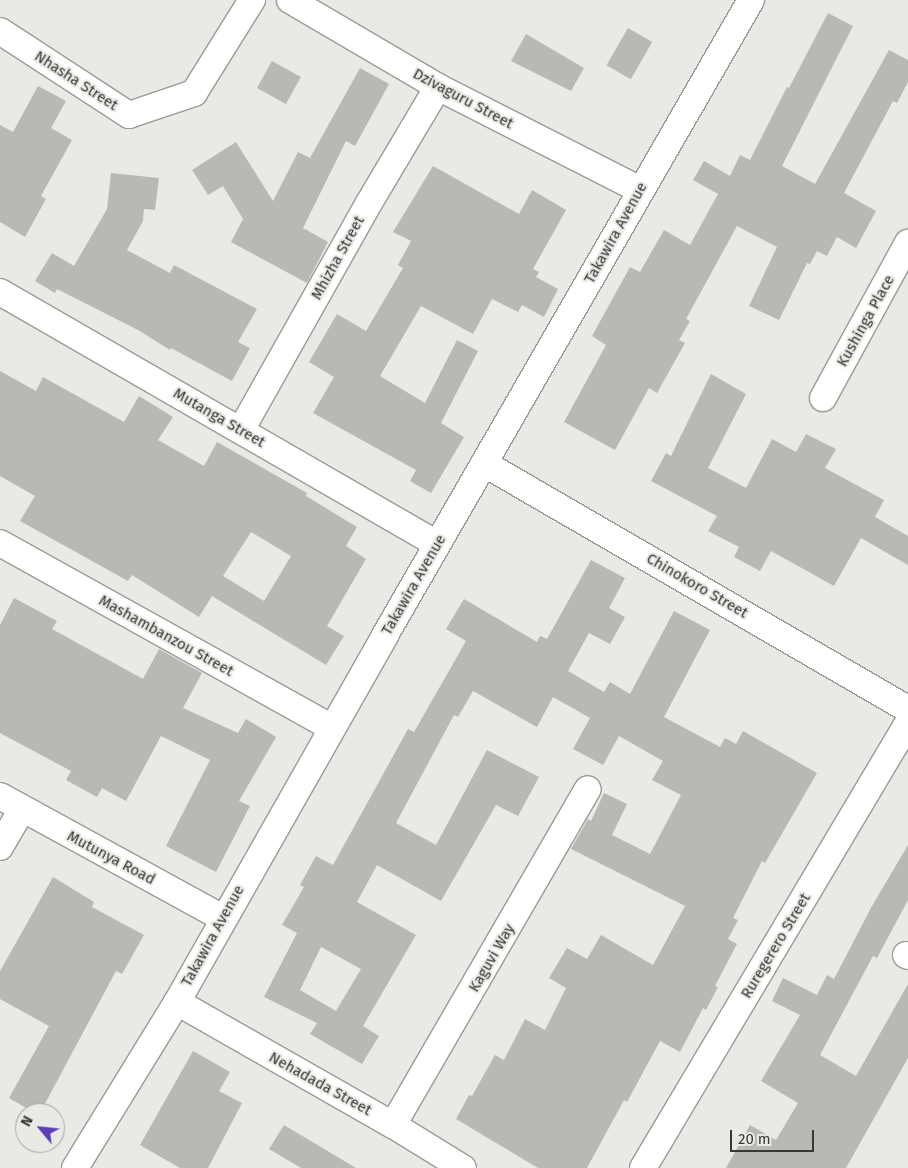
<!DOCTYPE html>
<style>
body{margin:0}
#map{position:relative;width:908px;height:1168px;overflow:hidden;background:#e9eae5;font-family:"Fira Sans",sans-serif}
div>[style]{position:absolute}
.building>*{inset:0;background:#b8b9b4;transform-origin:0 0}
.roads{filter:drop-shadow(1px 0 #9a9b97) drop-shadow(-1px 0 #9a9b97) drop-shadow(0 1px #9a9b97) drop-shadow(0 -1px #9a9b97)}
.minor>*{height:26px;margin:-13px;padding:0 13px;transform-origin:13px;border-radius:13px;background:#fff}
span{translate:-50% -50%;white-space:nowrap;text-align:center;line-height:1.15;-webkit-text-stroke:4px #e9eae5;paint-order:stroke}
.street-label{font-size:15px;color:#373735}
.north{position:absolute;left:15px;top:1103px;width:50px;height:50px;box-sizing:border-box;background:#e9eae5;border:1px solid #a2a29f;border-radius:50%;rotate:298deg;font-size:14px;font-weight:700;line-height:20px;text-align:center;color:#373735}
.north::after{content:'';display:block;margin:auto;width:18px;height:22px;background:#5e3eb7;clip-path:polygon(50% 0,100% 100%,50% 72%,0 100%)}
.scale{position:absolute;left:730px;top:1130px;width:84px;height:22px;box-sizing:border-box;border:2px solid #373735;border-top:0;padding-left:6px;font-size:15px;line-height:18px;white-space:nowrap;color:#373735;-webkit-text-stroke:4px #e9eae5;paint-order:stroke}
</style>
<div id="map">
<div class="building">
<div style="clip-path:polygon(828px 13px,853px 26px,782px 166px,815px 184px,889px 50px,908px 60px,908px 82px,897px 103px,893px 101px,844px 193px,876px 211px,856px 248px,837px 237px,827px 256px,817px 251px,810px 264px,807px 263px,779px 320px,749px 306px,777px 247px,737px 226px,686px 319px,690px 321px,679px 340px,685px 343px,657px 393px,649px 388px,615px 450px,564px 422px,606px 345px,592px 336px,630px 267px,640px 272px,664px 230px,690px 245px,718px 194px,693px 180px,704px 161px,730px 176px,740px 155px,750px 160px,787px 87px,789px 88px)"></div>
<div style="left:628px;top:28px;width:28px;height:43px;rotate:30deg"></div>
<div style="clip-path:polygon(526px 34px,584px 68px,571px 91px,511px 61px)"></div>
<div style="left:272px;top:61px;width:33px;height:31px;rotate:29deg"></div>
<div style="clip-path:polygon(360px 68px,389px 84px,355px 146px,346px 141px,303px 228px,328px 242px,307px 283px,231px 242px,243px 219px,223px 186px,208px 195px,192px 170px,236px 142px,273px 201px,298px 152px,310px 158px)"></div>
<div style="clip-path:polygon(38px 86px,66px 101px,51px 128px,72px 140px,41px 196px,46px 199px,25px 237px,0 222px,0 125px,13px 132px)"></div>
<div style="clip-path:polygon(433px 166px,519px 214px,532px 190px,566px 210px,533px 269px,539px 272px,536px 277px,558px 289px,544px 317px,522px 305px,518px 312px,492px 299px,473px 334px,421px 306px,380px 376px,425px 403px,457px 340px,478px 351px,441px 423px,464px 437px,431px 493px,410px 481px,416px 470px,313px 413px,334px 377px,309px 362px,337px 314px,366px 331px,403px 268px,398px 265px,411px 241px,393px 232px)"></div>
<div style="clip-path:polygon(111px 173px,159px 178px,155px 210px,144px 209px,143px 221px,127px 250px,170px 273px,174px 265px,257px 309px,238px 342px,250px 348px,232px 381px,171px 348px,170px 350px,138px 330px,57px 289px,55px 293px,35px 281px,52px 253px,74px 266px,107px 209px)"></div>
<div style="clip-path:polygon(evenodd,0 371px,36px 391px,43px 377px,124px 422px,139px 396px,173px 417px,158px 440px,204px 466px,217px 442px,307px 493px,306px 496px,357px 527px,346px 546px,366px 559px,327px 626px,344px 636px,326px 665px,212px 596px,199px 617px,132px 575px,128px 581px,20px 521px,35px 496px,0 476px,0 371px,251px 532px,291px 556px,264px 601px,223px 576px,251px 532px)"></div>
<div style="clip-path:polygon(711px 374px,746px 394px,708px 468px,746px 488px,772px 439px,796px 452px,806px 434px,836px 449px,825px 468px,884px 500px,875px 517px,908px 536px,908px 565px,861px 538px,834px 586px,771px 551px,760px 571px,734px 557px,739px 547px,708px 531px,717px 516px,651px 481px,666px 453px,671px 456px)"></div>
<div style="clip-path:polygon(evenodd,591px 560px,625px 578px,609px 608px,625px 617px,610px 644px,589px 633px,568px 671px,604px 692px,610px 682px,630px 694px,674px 611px,710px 630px,664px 717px,720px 747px,725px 738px,736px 744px,743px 731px,817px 773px,765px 863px,762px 861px,733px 918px,738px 920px,728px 939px,737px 944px,715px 986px,718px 987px,706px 1010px,703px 1008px,680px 1052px,660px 1041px,627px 1102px,624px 1100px,587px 1168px,538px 1168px,456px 1119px,469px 1095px,472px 1096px,495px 1055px,504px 1060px,525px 1019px,545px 1030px,566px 988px,549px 978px,567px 948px,587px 959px,601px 935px,653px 965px,685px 906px,571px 849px,588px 819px,591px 821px,604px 793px,627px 804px,612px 835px,650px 854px,681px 795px,652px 780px,663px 761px,619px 736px,603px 765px,573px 749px,590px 718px,553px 697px,537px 727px,473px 691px,458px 717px,454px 715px,396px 823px,436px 845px,487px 750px,539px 777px,518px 816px,496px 805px,441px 901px,377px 865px,357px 902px,416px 935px,363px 1026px,379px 1036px,362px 1064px,310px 1034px,317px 1023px,264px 997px,297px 933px,282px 925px,304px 887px,300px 885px,316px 856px,333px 865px,408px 729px,414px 732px,466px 641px,446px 629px,464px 599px,537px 642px,540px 636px,547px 639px,591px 560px,321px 947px,361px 969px,336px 1011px,300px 990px,321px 947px)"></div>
<div style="clip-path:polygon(14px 598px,57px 621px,52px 629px,143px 679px,159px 649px,202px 673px,183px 708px,238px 733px,246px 719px,276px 737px,239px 801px,250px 806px,216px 872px,166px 846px,210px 760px,161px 736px,126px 801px,102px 788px,97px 797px,66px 780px,71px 771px,0 733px,0 625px)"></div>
<div style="clip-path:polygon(908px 845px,908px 900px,877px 958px,873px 956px,820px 1055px,856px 1076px,908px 984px,908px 1058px,846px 1168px,726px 1168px,750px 1125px,776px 1140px,798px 1103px,761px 1081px,800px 1015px,772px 1001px,783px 978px,817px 995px,827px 975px,834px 979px,872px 906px)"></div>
<div style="clip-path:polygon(53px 877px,94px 902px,92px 907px,144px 935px,122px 974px,116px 971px,40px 1113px,35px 1113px,9px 1098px,49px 1026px,0 999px,0 971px)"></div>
<div style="clip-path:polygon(193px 1051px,230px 1072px,219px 1091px,242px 1103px,208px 1168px,180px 1168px,140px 1145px)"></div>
<div style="clip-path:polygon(284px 1125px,356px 1168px,301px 1168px,269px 1149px)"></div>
</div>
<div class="roads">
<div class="minor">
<div style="left:290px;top:0;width:172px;rotate:30.4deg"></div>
<div style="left:438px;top:87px;width:227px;rotate:27deg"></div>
<div style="left:0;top:31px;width:154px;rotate:33.1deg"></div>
<div style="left:129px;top:115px;width:69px;rotate:-18.7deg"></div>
<div style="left:194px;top:93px;width:110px;rotate:-58.1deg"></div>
<div style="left:0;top:292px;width:504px;rotate:29.97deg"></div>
<div style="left:823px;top:398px;width:177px;rotate:-61.3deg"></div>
<div style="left:241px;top:430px;width:261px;rotate:-60.6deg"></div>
<div style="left:369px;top:203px;width:135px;rotate:-59.3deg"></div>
<div style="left:485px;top:464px;width:489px;rotate:30.1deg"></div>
<div style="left:0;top:543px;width:380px;rotate:29.1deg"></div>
<div style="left:0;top:796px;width:254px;rotate:28.7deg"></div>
<div style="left:0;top:847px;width:44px;rotate:-59.9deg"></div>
<div style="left:906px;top:955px;width:2px;rotate:27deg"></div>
<div style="left:177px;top:1002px;width:249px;rotate:29.7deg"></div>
<div style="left:393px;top:1125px;width:82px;rotate:31.6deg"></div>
<div style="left:393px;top:1125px;width:388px;rotate:-59.9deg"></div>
<div style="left:75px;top:1168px;width:195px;rotate:-58.4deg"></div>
<div style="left:177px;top:1002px;width:420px;rotate:-60.4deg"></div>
<div style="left:384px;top:637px;width:735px;rotate:-60.05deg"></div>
<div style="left:643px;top:1168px;width:518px;rotate:-59.23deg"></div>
</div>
</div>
<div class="street-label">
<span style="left:76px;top:81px;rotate:33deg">Nhasha Street</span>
<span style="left:463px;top:99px;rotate:28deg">Dzivaguru Street</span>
<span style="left:616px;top:233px;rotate:-61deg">Takawira Avenue</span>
<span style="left:338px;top:258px;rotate:-61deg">Mhizha Street</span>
<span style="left:866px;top:321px;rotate:-61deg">Kushinga Place</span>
<span style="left:219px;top:418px;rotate:30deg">Mutanga Street</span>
<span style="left:414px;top:585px;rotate:-60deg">Takawira Avenue</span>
<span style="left:697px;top:586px;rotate:30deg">Chinokoro Street</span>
<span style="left:166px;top:636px;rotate:29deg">Mashambanzou Street</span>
<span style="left:111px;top:858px;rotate:28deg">Mutunya Road</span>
<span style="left:213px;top:936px;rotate:-61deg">Takawira Avenue</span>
<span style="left:776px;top:946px;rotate:-59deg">Ruregerero Street</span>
<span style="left:492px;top:958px;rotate:-60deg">Kaguvi Way</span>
<span style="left:320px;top:1084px;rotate:29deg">Nehadada Street</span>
</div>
<div class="north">N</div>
<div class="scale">20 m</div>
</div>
